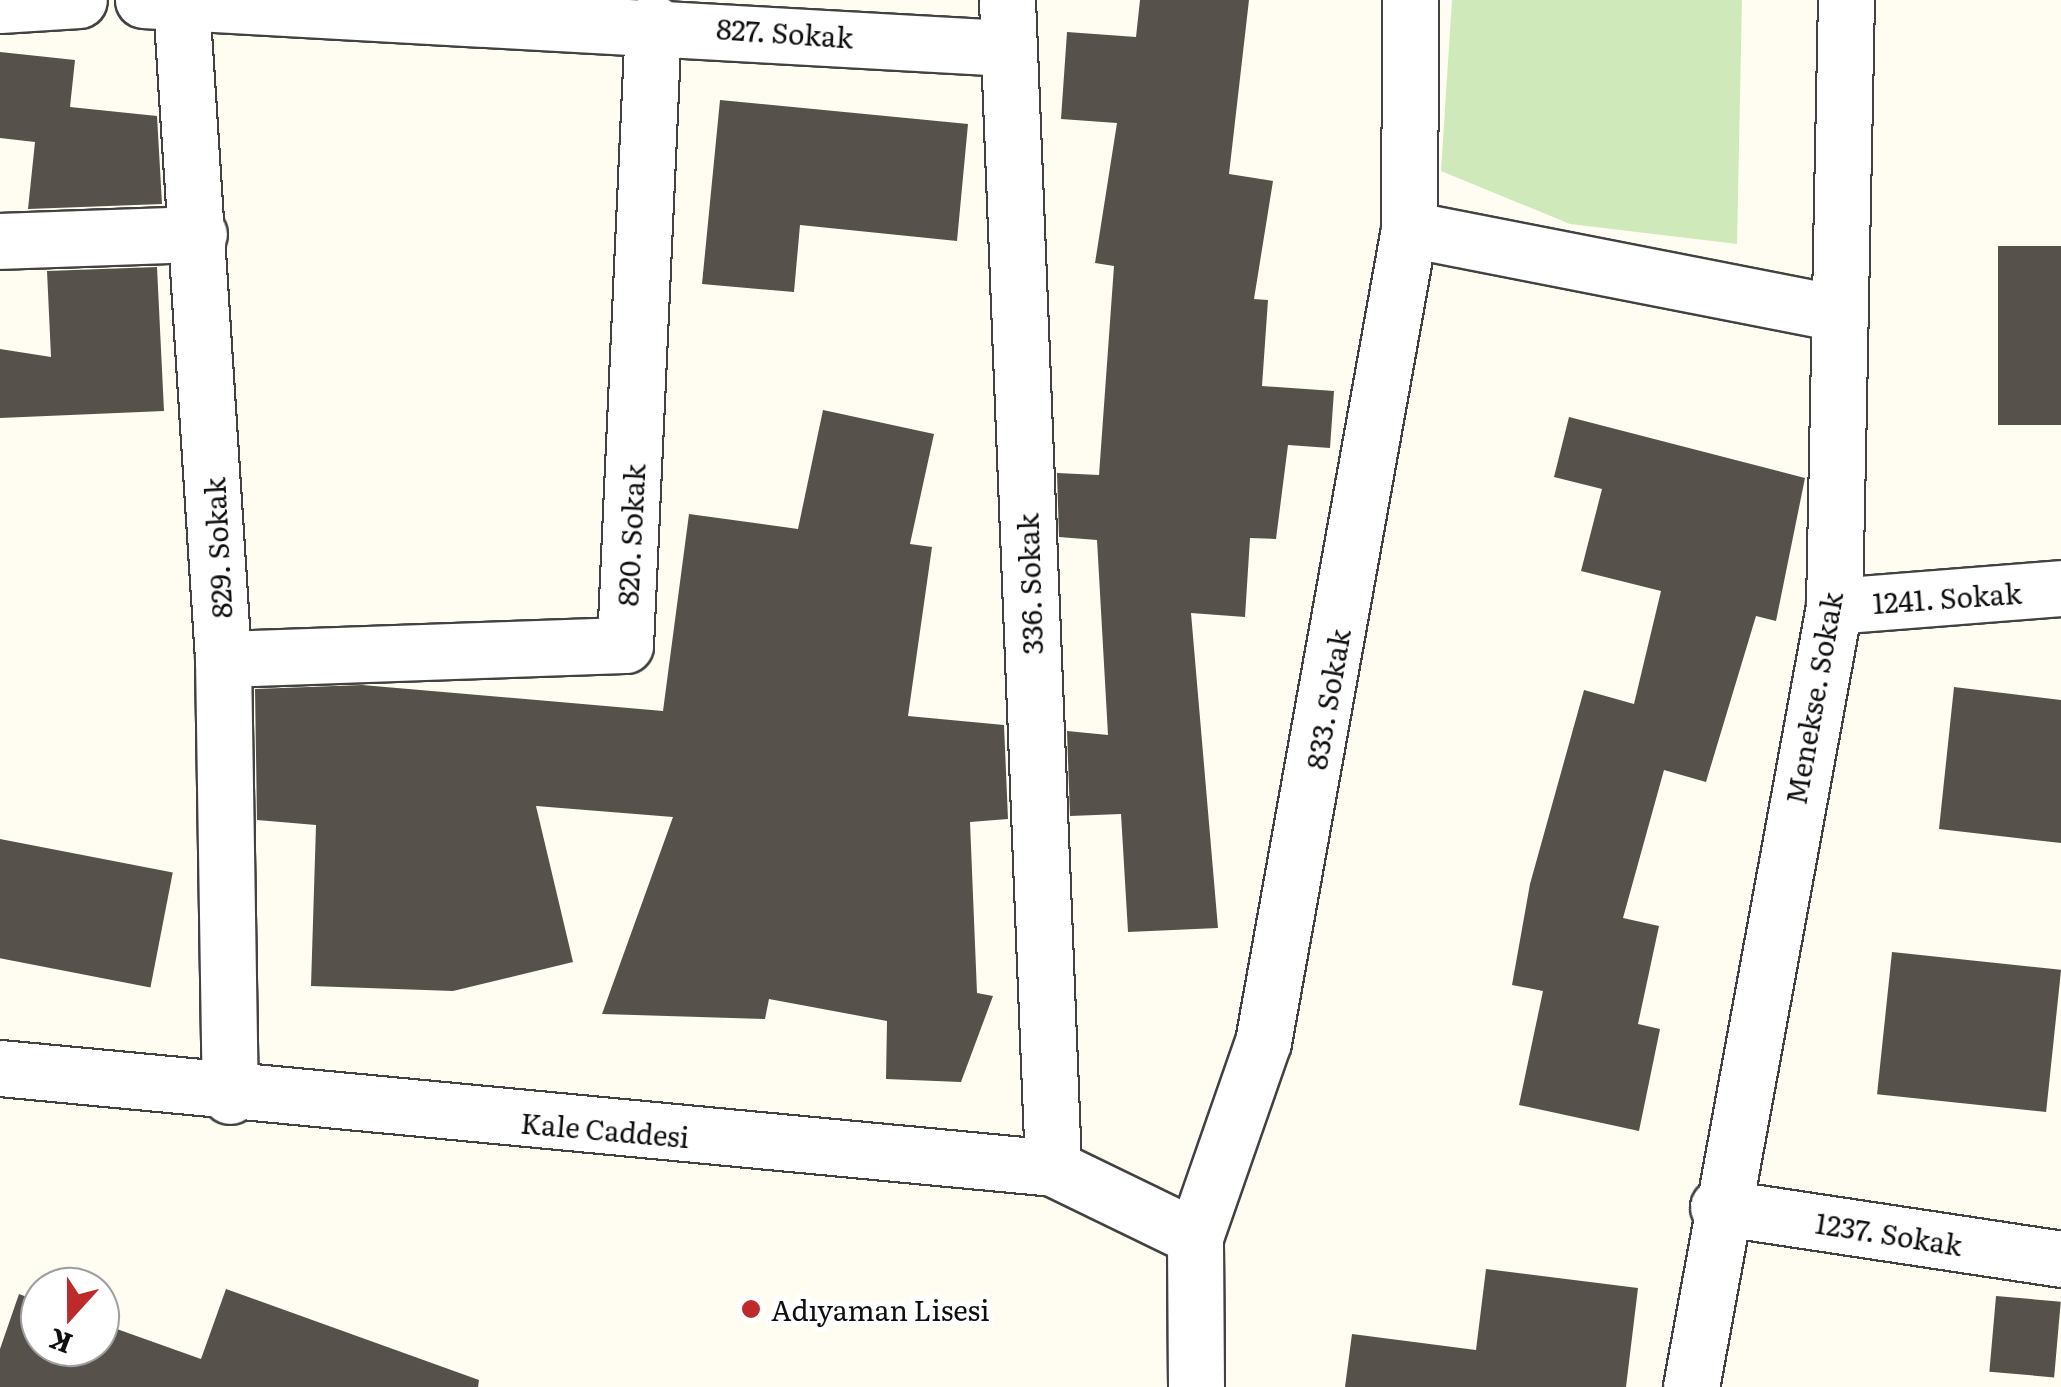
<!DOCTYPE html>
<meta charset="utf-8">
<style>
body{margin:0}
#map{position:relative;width:2061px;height:1387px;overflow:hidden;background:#fffdf1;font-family:Literata,serif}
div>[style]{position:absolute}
.green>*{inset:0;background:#d0e9bb}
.building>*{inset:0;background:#57514b;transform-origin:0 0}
.roads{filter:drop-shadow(2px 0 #424242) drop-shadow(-2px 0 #424242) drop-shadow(0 2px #424242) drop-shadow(0 -2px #424242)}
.minor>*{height:55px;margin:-27.5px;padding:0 27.5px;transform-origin:27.5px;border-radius:27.5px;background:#fff}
.tertiary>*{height:55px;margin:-27.5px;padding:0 27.5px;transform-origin:27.5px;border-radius:27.5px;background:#fff}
.dots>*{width:28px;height:28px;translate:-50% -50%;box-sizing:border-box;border:5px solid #fff;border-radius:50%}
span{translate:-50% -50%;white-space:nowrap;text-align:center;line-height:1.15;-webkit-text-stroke:10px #fff;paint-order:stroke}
.street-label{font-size:28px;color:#0f0f0f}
.poi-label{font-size:28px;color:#0f0f0f}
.left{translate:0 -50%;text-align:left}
.north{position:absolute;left:20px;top:1267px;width:100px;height:100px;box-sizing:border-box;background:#fff;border:2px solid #9f9f9f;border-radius:50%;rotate:201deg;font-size:28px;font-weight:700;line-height:40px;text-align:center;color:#0f0f0f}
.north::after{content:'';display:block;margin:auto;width:35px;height:45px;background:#bc2b2a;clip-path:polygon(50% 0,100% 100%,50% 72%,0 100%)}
</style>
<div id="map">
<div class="green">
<div style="clip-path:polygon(1452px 0,1742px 0,1737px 244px,1570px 224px,1441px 171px)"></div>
</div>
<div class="building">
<div style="clip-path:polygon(1140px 0,1249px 0,1229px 174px,1273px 181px,1254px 299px,1268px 300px,1262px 386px,1334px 391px,1330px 448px,1288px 445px,1276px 539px,1250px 538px,1245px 617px,1191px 613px,1218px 928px,1128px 932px,1121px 814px,1070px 816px,1067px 731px,1108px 735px,1097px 540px,1059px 537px,1057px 473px,1099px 475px,1114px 266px,1095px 263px,1117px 123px,1061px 119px,1067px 32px,1136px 37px)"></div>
<div style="clip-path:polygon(0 52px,75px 60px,70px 107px,157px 116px,162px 204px,28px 209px,35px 142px,0 138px)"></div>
<div style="clip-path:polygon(720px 100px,968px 124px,957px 241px,800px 225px,794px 292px,702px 284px)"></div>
<div style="left:2061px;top:246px;width:179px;height:63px;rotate:90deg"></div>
<div style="clip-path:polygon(157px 267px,164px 411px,0 418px,0 349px,51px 357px,47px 271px)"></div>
<div style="clip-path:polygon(823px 410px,934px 434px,910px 544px,932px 547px,908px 716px,1004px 725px,1008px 819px,970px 822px,977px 993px,993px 996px,961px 1082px,886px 1079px,887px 1021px,769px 999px,765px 1019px,602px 1014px,673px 817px,536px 806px,573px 962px,453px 991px,311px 986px,316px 825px,257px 820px,255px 689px,362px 685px,663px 711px,689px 514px,798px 529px)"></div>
<div style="clip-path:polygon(1569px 417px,1805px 478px,1776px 621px,1756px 616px,1706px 782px,1664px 770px,1623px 918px,1659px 926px,1638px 1024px,1660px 1029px,1639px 1131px,1519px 1105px,1543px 991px,1512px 985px,1530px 884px,1584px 690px,1634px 704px,1661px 591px,1581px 571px,1602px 489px,1554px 477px)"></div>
<div style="clip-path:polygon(1954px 687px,2061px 700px,2061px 843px,1939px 829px)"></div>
<div style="left:0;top:839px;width:176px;height:117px;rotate:11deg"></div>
<div style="left:1892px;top:952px;width:170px;height:143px;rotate:6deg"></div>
<div style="clip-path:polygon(1486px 1269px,1638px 1288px,1626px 1387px,1345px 1387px,1352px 1334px,1476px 1350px)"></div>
<div style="clip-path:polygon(226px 1289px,479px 1380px,478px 1387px,0 1387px,0 1349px,19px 1294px,40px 1302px,40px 1347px,100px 1347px,100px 1323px,201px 1359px)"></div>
<div style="left:1996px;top:1296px;width:65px;height:76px;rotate:5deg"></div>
</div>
<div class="roads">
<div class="minor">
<div style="left:143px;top:0;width:865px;rotate:3.18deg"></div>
<div style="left:1007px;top:0;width:1169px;rotate:87.74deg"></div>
<div style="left:181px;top:2px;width:658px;rotate:86.34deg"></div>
<div style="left:223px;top:659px;width:437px;rotate:89.1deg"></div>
<div style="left:0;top:5px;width:79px;rotate:-3.6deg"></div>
<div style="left:1409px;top:229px;width:435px;rotate:11.1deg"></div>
<div style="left:0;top:241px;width:199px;rotate:-2deg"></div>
<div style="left:1834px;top:606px;width:228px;rotate:-4.5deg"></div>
<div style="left:223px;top:659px;width:402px;rotate:-2deg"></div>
<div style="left:625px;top:645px;width:623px;rotate:-87.42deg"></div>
<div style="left:1718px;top:1207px;width:347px;rotate:8.6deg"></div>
<div style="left:1196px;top:1387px;width:150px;rotate:-90.4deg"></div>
<div style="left:1195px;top:1237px;width:207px;rotate:-70.8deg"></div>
<div style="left:1263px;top:1042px;width:826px;rotate:-79.82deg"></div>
<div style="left:1409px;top:229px;width:229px;rotate:-89.7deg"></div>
</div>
<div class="tertiary">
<div style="left:0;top:1068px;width:1058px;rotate:5.42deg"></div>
<div style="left:1053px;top:1168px;width:158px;rotate:25.9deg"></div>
<div style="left:1691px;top:1387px;width:794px;rotate:-79.62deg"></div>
<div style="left:1834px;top:606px;width:606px;rotate:-88.87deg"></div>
</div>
</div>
<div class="dots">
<div style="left:751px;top:1309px;background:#bc2b2a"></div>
</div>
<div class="street-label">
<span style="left:785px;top:32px;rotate:4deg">827. Sokak</span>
<span style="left:630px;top:535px;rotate:-87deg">820. Sokak</span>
<span style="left:217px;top:548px;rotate:-93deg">829. Sokak</span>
<span style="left:1029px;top:584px;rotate:-92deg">336. Sokak</span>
<span style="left:1947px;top:597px;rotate:-4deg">1241. Sokak</span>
<span style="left:1813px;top:698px;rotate:-80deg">Menekse. Sokak</span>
<span style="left:1327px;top:699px;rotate:-80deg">833. Sokak</span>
<span style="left:605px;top:1129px;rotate:5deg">Kale Caddesi</span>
<span style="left:1889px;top:1233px;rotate:9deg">1237. Sokak</span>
</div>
<div class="poi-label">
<span class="left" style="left:771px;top:1309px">Adıyaman Lisesi</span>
</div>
<div class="north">K</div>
</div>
